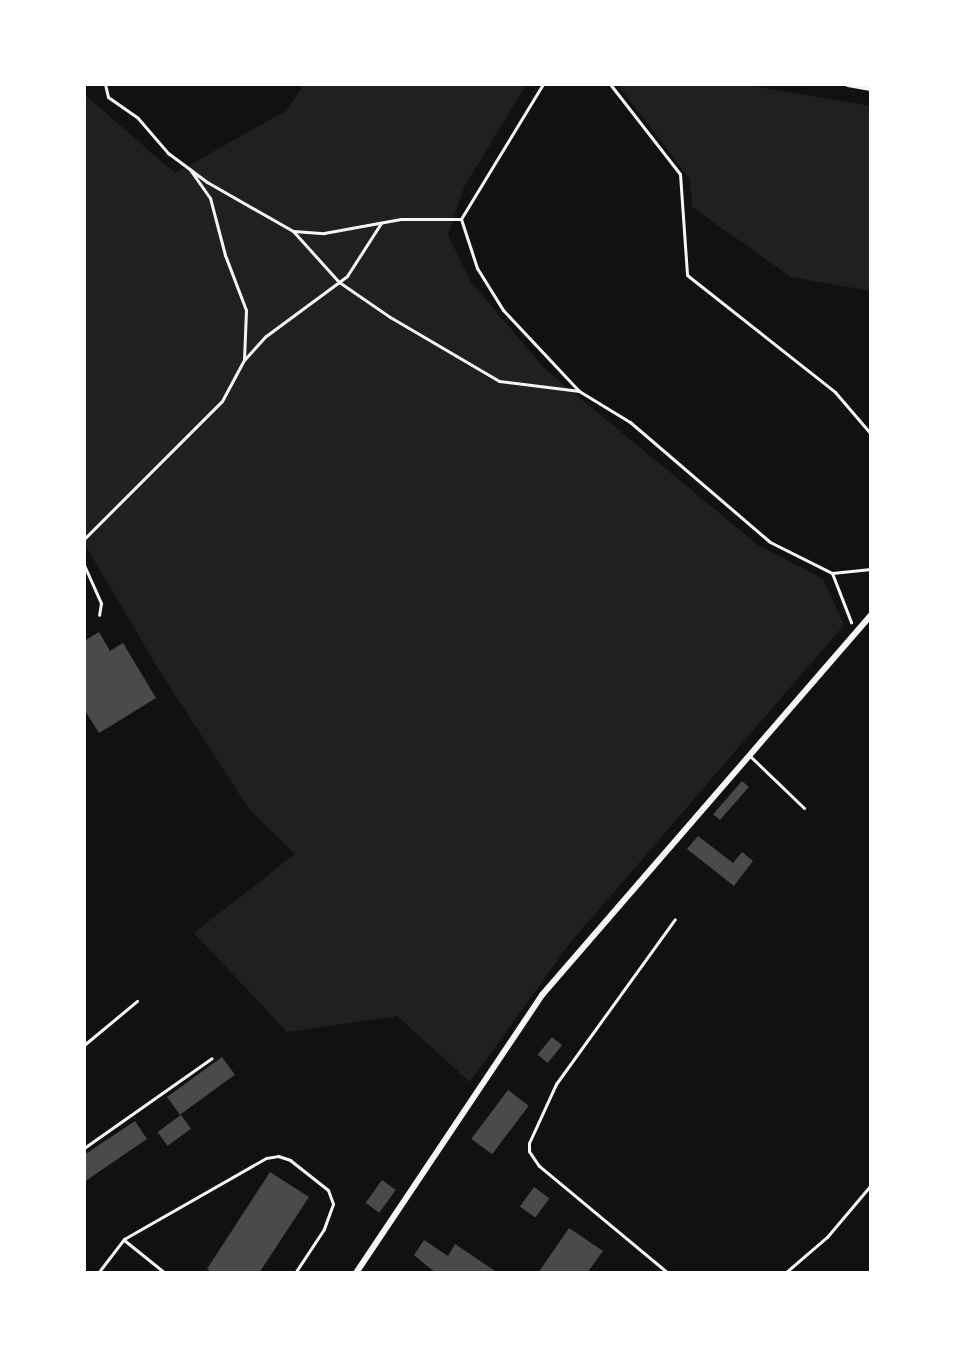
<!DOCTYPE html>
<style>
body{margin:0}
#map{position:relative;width:955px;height:1357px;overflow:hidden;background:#111;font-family:Karla,sans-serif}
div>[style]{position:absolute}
.green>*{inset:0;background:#202020}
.building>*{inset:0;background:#4a4a4a;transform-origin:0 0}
.path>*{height:3px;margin:-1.5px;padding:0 1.5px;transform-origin:1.5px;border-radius:1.5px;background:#f5f5f5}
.service>*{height:3px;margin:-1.5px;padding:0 1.5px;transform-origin:1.5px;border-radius:1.5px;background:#f5f5f5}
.minor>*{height:6px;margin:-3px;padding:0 3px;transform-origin:3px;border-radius:3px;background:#f5f5f5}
span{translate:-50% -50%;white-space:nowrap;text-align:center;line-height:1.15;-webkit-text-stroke:6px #fff;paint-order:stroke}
.frame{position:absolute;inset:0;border:86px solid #fff;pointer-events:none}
</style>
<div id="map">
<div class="green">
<div style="clip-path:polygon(304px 84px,527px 84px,465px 185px,448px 235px,471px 282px,544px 368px,579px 397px,758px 545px,823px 579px,844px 625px,570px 943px,470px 1082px,397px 1016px,287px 1032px,194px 933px,295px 854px,249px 809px,157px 667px,84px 543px,84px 94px,175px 173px,286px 111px)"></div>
<div style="clip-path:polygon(617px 84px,740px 84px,871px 106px,871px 291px,791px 277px,692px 207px,690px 179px)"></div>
</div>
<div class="building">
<div style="clip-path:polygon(99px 632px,110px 651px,123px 643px,156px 698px,99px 733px,84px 709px,84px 641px)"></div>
<div style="left:742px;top:781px;width:9px;height:44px;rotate:41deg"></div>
<div style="clip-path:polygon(698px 836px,733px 863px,742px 852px,753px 861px,734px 886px,687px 849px)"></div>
<div style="left:552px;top:1037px;width:13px;height:23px;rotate:39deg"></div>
<div style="left:222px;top:1057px;width:22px;height:68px;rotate:54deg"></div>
<div style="left:508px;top:1090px;width:26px;height:61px;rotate:37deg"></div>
<div style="left:181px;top:1115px;width:17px;height:29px;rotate:54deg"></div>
<div style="clip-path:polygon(135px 1121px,147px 1139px,84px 1182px,84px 1155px)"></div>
<div style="clip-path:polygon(270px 1172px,309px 1197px,259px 1273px,213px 1273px,207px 1269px)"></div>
<div style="left:382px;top:1180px;width:17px;height:28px;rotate:36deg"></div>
<div style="left:534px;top:1187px;width:19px;height:24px;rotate:36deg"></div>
<div style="clip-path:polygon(569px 1228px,603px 1251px,587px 1273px,538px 1273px)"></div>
<div style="clip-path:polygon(424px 1240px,448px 1256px,455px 1244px,498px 1273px,436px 1273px,414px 1255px)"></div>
</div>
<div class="path">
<div style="left:105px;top:84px;width:13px;rotate:77deg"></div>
<div style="left:108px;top:97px;width:35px;rotate:35deg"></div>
<div style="left:137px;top:117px;width:48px;rotate:49.3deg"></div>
<div style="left:168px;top:153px;width:49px;rotate:36.6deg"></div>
<div style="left:207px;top:182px;width:99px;rotate:29.7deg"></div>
<div style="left:293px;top:231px;width:31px;rotate:4deg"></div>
<div style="left:324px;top:233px;width:78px;rotate:-10.3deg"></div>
<div style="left:401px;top:219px;width:60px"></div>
<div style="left:543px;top:84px;width:158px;rotate:121.3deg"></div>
<div style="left:461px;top:219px;width:52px;rotate:71.9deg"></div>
<div style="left:477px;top:268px;width:49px;rotate:58.2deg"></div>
<div style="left:503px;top:310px;width:111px;rotate:46.8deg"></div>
<div style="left:579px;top:391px;width:60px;rotate:31.3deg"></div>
<div style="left:630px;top:422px;width:184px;rotate:40.6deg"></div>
<div style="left:770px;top:542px;width:69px;rotate:26.6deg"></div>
<div style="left:832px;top:573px;width:39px;rotate:-6deg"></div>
<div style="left:610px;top:84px;width:114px;rotate:52.1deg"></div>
<div style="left:680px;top:174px;width:101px;rotate:86deg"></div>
<div style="left:687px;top:275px;width:189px;rotate:38.3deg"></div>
<div style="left:835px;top:392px;width:55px;rotate:49.4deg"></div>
<div style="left:293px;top:231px;width:69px;rotate:48deg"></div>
<div style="left:339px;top:282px;width:62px;rotate:34.5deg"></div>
<div style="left:390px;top:317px;width:126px;rotate:30.4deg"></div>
<div style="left:499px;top:381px;width:81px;rotate:7.1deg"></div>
<div style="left:245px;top:359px;width:31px;rotate:-48deg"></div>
<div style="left:266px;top:336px;width:101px;rotate:-36.5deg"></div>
<div style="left:347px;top:276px;width:63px;rotate:-57.3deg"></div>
<div style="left:84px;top:539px;width:195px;rotate:-45deg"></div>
<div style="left:222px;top:401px;width:47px;rotate:-61.8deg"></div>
<div style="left:244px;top:360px;width:50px;rotate:-87.7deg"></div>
<div style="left:246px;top:310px;width:59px;rotate:-110.9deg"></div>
<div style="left:225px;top:255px;width:59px;rotate:-104.7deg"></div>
<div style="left:210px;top:198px;width:35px;rotate:-125deg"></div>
<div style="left:84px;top:565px;width:42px;rotate:65.9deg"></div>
<div style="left:101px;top:603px;width:12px;rotate:99deg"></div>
<div style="left:832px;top:573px;width:53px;rotate:68.8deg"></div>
</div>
<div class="service">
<div style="left:84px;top:731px;width:2px;rotate:90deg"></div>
<div style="left:750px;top:756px;width:75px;rotate:43.9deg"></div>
<div style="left:84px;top:1045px;width:69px;rotate:-39.7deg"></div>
<div style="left:84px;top:1148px;width:156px;rotate:-35.1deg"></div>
<div style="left:124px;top:1240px;width:53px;rotate:38.8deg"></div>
<div style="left:98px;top:1273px;width:43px;rotate:-52.6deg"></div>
<div style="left:124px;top:1239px;width:163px;rotate:-29.7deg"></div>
<div style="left:266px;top:1158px;width:12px;rotate:-9deg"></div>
<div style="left:278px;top:1156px;width:13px;rotate:18deg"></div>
<div style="left:290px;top:1160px;width:48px;rotate:38.3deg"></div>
<div style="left:328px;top:1190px;width:15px;rotate:70deg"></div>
<div style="left:333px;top:1204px;width:27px;rotate:110deg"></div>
<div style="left:324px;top:1229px;width:53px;rotate:123.4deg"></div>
<div style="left:668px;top:1273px;width:168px;rotate:-140.3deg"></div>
<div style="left:539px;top:1166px;width:18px;rotate:-124deg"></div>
<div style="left:529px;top:1151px;width:8px;rotate:-90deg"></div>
<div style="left:529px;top:1143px;width:65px;rotate:-65.4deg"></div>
<div style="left:556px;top:1084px;width:203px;rotate:-54.2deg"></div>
<div style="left:785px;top:1273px;width:55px;rotate:-40.6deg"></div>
<div style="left:827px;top:1237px;width:68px;rotate:-49.8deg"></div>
</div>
<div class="minor">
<div style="left:848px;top:84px;width:23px;rotate:10deg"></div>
<div style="left:356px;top:1273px;width:334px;rotate:-56.2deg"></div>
<div style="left:542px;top:995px;width:503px;rotate:-49.11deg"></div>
</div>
<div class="frame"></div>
</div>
